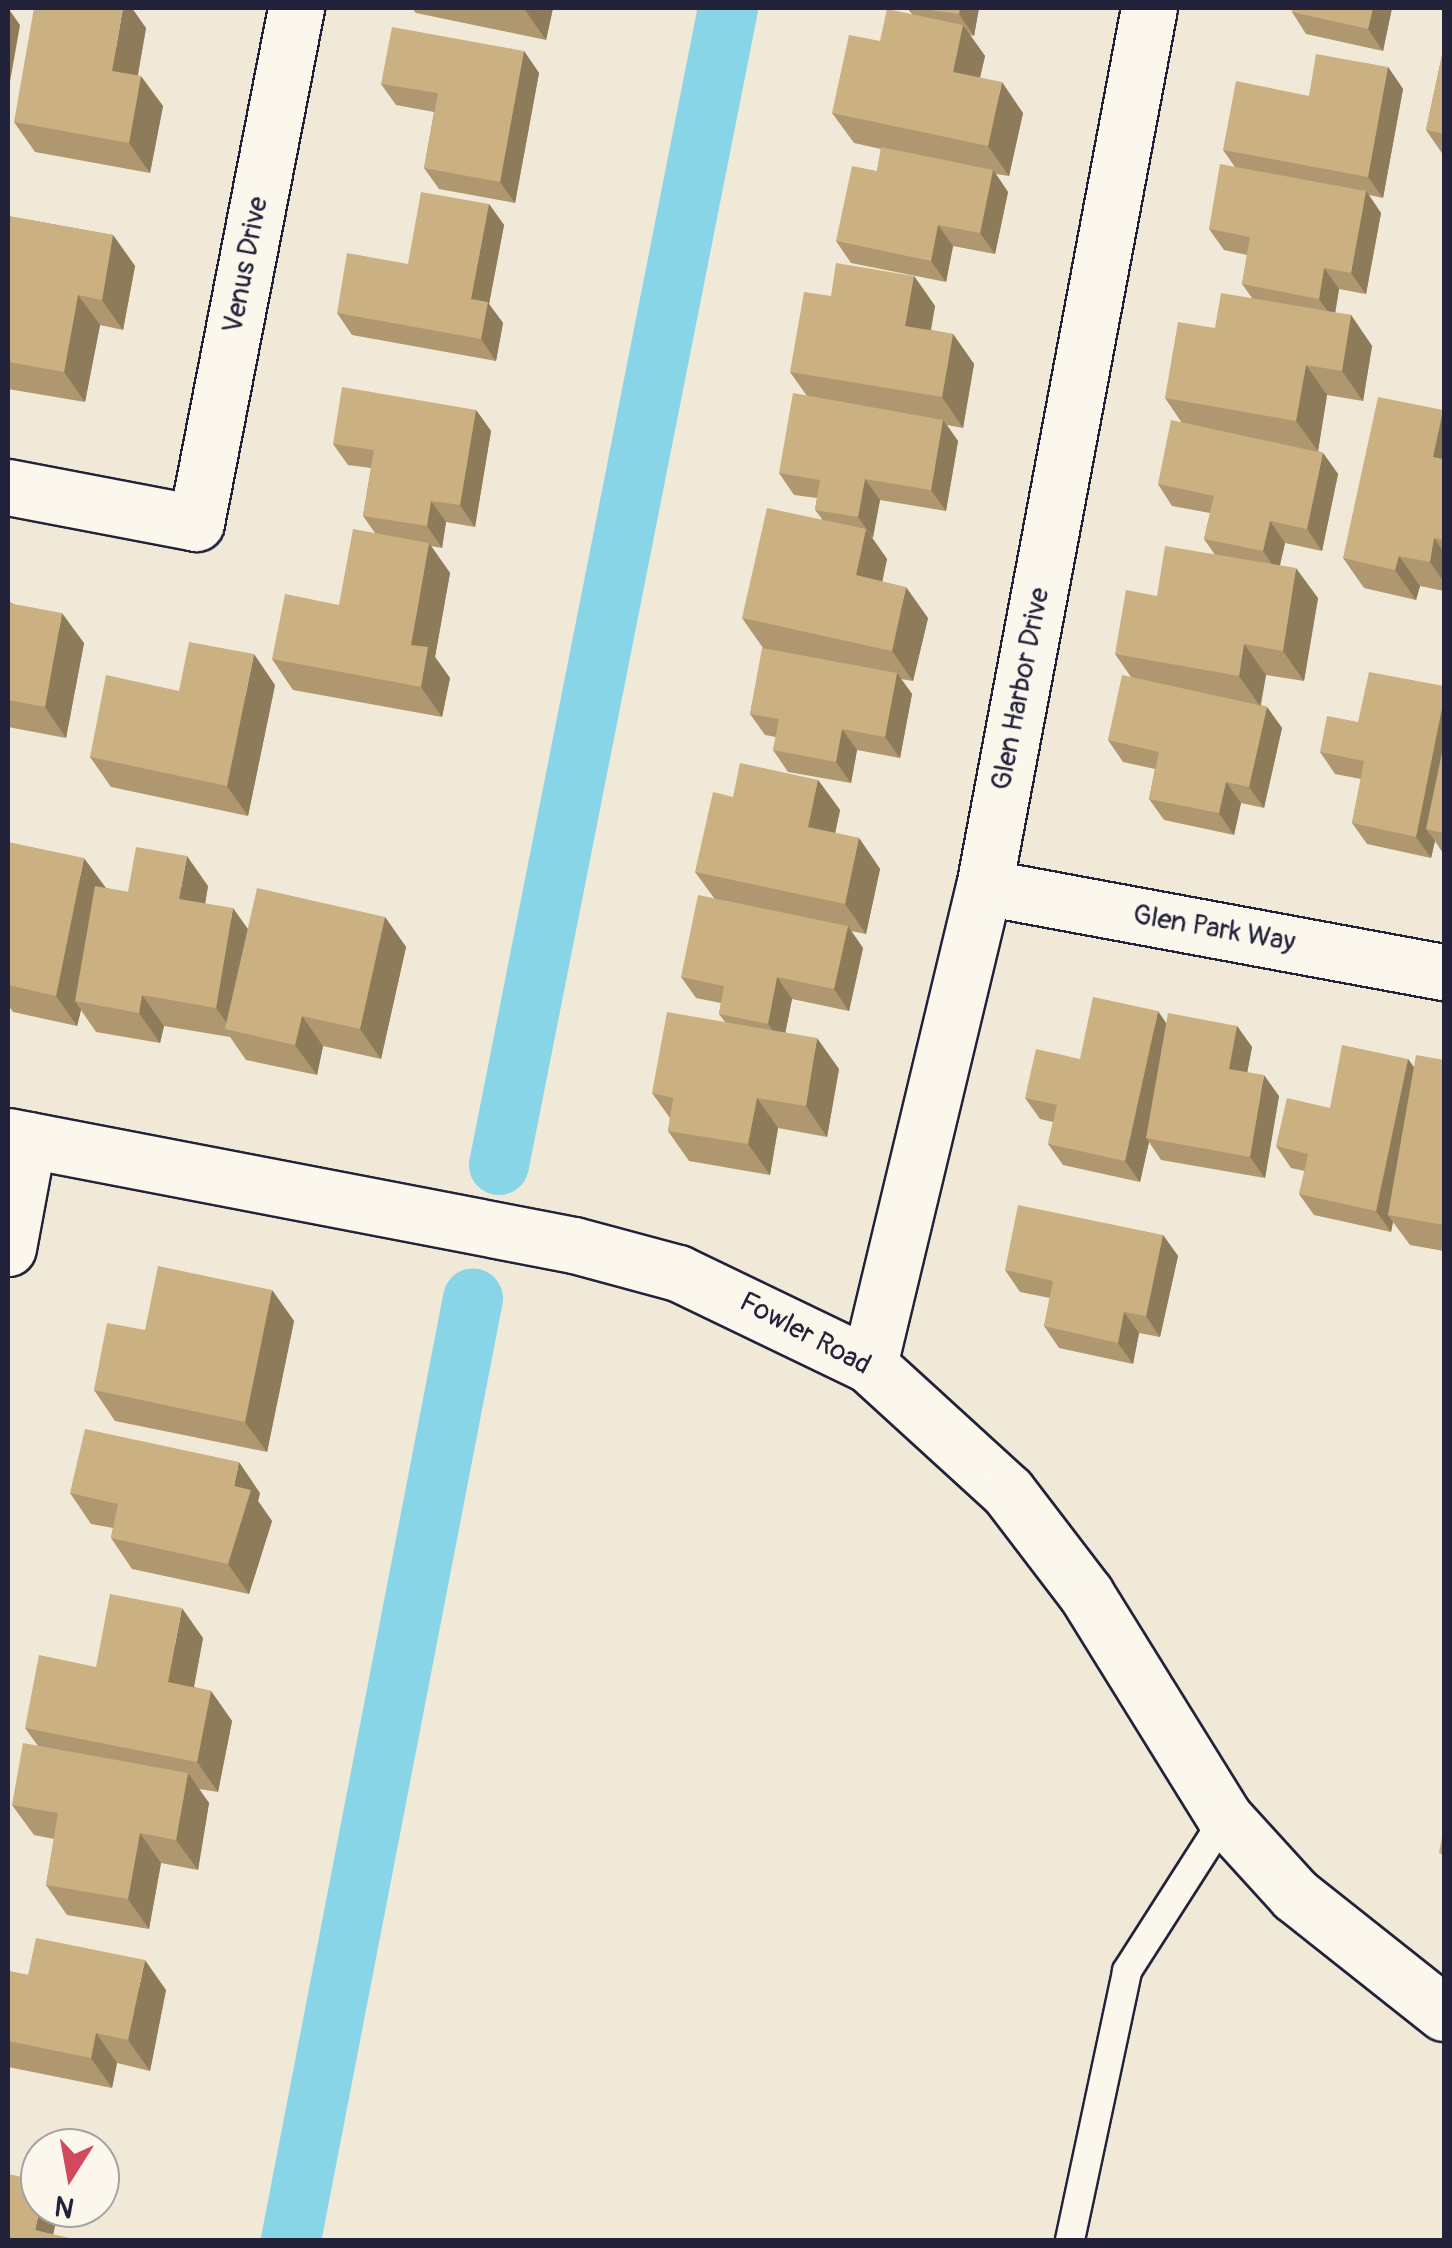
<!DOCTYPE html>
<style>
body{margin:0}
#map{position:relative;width:1452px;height:2248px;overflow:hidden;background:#f1e9d7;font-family:Pangolin,sans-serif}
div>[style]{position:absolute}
.canal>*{height:60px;margin:-30px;padding:0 30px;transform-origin:30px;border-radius:30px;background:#88d5e7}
.roads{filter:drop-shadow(2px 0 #22223b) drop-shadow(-2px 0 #22223b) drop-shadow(0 2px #22223b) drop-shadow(0 -2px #22223b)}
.service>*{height:28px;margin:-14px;padding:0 14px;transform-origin:14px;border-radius:14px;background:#fbf7ec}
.minor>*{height:55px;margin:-27.5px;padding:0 27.5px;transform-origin:27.5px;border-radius:27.5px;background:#fbf7ec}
.wall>*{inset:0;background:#af976f}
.shaded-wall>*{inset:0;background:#8e7b5a}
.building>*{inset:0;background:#cbb081}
span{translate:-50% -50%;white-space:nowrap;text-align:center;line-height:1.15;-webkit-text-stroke:10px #fbf7ec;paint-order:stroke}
.street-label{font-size:28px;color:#22223b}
.frame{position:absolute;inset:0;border:10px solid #22223b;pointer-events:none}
.north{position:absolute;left:20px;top:2128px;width:100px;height:100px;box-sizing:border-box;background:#fbf7ec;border:2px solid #a4a2a5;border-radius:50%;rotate:191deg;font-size:28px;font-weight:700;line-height:40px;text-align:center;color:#22223b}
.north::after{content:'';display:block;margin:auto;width:35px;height:45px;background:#d1495b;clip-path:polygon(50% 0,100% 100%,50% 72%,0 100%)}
</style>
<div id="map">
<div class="canal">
<div style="left:499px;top:1165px;width:1179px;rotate:-78.8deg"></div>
<div style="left:291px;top:2240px;width:959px;rotate:-79.06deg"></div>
</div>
<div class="roads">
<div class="service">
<div style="left:1070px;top:2240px;width:275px;rotate:-78deg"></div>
<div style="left:1127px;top:1971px;width:182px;rotate:-57.4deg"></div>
</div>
<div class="minor">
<div style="left:8px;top:487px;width:191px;rotate:10.8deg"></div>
<div style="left:196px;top:523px;width:525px;rotate:-79.01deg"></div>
<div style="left:984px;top:887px;width:468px;rotate:10.5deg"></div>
<div style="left:8px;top:1136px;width:576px;rotate:10.9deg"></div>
<div style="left:574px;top:1245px;width:108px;rotate:15.1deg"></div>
<div style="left:678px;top:1273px;width:212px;rotate:25.7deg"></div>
<div style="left:869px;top:1365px;width:188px;rotate:42.4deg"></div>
<div style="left:1008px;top:1492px;width:128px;rotate:52.6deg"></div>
<div style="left:1086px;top:1594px;width:264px;rotate:58.2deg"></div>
<div style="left:1225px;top:1818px;width:104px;rotate:47.7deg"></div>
<div style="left:1295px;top:1895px;width:190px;rotate:38.4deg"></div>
<div style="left:8px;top:1248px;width:110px;rotate:-79.5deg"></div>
<div style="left:869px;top:1365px;width:492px;rotate:-76.5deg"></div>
<div style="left:984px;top:887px;width:894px;rotate:-79.37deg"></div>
</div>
</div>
<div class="wall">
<div style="clip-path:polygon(412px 8px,553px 8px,546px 40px,416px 13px)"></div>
<div style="clip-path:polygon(907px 8px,979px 8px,974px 36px,970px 35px,985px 56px,980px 78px,1023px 113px,1009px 176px,996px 174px,1008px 192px,995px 254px,953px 246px,946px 282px,851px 263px,836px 241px,877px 171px,881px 149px,854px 143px,832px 113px,880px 41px,912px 14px)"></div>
<div style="clip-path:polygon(1392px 8px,1383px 51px,1306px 34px,1292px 12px)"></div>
<div style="clip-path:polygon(146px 28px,138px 75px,163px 106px,150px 173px,35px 152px,14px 122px)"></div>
<div style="clip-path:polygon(1444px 46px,1444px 156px,1426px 130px)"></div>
<div style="clip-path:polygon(524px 51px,539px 73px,515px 203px,439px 189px,424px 168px,434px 112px,396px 105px,381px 84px)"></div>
<div style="clip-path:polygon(1388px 67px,1403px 89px,1383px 198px,1369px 195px,1381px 213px,1366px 294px,1339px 289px,1335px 313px,1351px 315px,1372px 346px,1363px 401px,1327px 395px,1318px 451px,1323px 453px,1338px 474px,1322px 551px,1285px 543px,1280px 565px,1318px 598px,1304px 681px,1266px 675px,1261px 705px,1267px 707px,1282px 728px,1264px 808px,1241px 803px,1234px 835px,1164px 820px,1149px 799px,1155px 769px,1123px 762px,1108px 740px,1131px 677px,1115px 654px,1157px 596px,1215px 555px,1204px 539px,1210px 513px,1172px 506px,1158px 484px,1182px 423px,1165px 398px,1215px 328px,1252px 298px,1242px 284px,1247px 255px,1224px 250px,1209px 229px,1235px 167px,1223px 150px,1309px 96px)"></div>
<div style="clip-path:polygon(489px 204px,504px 225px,489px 304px,503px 323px,496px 361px,352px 335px,337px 313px,408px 264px)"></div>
<div style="clip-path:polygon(8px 216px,113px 235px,135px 266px,123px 330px,100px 325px,85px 402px,8px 389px)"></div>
<div style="clip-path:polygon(914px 276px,935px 306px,931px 330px,953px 334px,974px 364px,963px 428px,947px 425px,958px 441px,946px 511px,880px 500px,872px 538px,887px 559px,882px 582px,928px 618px,913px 681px,901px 679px,912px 694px,900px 758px,857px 750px,851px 783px,788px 772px,773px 750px,776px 737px,765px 735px,750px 714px,763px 648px,742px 618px,822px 519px,815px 510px,817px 498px,794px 495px,779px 473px,807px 396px,790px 372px,831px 296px)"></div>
<div style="clip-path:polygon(476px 410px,491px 431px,475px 527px,446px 522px,442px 548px,431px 546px,450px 573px,435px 657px,450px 678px,442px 717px,293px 690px,272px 659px,339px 605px,375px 533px,363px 516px,371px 468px,348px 465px,333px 444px)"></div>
<div style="clip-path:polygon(1444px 412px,1444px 591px,1420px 586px,1416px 600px,1364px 588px,1343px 558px)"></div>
<div style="clip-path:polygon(8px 601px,84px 643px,66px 738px,8px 727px)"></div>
<div style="clip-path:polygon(275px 685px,248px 816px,111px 787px,90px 757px)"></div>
<div style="clip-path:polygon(1444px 686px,1444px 855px,1435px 841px,1431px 858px,1367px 844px,1352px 823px,1361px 779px,1335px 774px,1320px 752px,1358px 722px)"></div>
<div style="clip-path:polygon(818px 780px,840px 810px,835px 833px,859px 838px,880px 869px,866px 934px,851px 931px,863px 948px,849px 1011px,792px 999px,785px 1032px,839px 1069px,827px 1137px,778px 1128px,770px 1175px,689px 1161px,668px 1131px,670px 1118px,652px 1093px,725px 1022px,719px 1014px,721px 1003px,696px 998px,681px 977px,714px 898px,695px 872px,733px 797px)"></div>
<div style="clip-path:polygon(8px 842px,106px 888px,128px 892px,208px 886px,205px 903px,248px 929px,385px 917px,406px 947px,381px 1059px,323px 1046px,317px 1075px,246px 1060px,230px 1037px,164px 1026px,160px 1043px,96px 1032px,81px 1010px,77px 1026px,13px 1012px,8px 1005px)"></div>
<div style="clip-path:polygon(1166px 1023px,1237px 1026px,1252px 1047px,1247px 1072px,1279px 1096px,1265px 1178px,1161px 1160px,1149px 1142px,1140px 1182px,1063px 1165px,1048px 1144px,1053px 1122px,1040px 1119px,1025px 1098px,1080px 1059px)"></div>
<div style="clip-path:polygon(1408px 1059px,1414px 1067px,1444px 1060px,1444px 1251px,1410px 1245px,1393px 1222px,1391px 1232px,1314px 1215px,1299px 1194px,1305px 1171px,1291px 1168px,1276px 1146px,1330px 1108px)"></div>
<div style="clip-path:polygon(1163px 1235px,1178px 1256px,1160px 1337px,1139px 1333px,1133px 1364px,1059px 1348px,1044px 1326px,1050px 1298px,1020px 1292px,1005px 1270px)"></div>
<div style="clip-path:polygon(272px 1290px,294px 1321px,267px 1452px,115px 1421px,94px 1390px,145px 1330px)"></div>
<div style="clip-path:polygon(70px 1493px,260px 1493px,258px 1501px,272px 1521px,249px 1594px,132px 1569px,111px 1538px,113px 1528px,91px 1524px)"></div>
<div style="clip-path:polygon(203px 1638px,194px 1687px,211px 1691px,232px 1721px,218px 1792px,199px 1789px,209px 1803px,198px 1870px,161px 1863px,149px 1929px,67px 1915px,46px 1885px,54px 1839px,34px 1835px,12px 1805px,38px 1746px,25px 1728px,96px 1667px)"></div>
<div style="clip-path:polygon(8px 1971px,28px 1975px,166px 1990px,150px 2071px,117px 2063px,112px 2088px,8px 2067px)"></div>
</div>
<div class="shaded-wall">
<div style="clip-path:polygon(8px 8px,20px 25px,8px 93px)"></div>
<div style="clip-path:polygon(123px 8px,132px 8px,146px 28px,133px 101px,112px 71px)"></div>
<div style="clip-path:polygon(526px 8px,553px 8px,546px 40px,525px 10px)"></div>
<div style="clip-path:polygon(960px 8px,979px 8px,974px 36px,959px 14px)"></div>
<div style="clip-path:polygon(1373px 8px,1392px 8px,1383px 51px,1368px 29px)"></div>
<div style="clip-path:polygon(963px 25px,985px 56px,974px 102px,953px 72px)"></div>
<div style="clip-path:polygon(524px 51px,539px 73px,515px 203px,500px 182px)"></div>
<div style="clip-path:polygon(1388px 67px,1403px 89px,1383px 198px,1368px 177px)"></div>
<div style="clip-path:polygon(141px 76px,163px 106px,150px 173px,129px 143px)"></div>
<div style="clip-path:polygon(1002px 82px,1023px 113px,1009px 176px,988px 146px)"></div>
<div style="clip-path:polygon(993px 170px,1008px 192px,995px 254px,980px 233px)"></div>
<div style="clip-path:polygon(1366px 191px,1381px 213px,1366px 294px,1351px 273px)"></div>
<div style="clip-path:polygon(489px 204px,504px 225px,489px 304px,503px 323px,496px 361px,481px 339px,471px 299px)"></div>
<div style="clip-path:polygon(938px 225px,953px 246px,946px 282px,931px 261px)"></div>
<div style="clip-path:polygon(113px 235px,135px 266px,123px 330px,102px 300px)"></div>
<div style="clip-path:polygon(1324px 268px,1339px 289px,1334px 320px,1319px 299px)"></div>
<div style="clip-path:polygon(914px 276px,935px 306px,926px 356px,905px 326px)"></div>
<div style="clip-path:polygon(78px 295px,100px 325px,85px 402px,64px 372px)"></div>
<div style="clip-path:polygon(1351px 315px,1372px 346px,1363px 401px,1342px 371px)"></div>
<div style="clip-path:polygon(953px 334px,974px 364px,963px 428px,942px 397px)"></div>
<div style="clip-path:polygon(1306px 365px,1327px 395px,1318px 451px,1296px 421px)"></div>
<div style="clip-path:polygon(476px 410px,491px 431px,475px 527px,460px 505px)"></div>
<div style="clip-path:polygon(1443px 410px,1444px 412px,1444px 473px,1433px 457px)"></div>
<div style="clip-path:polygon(943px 420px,958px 441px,946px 511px,931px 490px)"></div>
<div style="clip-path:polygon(1323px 453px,1338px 474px,1322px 551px,1307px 529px)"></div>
<div style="clip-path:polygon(865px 479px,880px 500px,873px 538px,858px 517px)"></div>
<div style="clip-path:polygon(431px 501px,446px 522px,442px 548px,427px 526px)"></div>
<div style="clip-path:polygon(1270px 521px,1285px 543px,1278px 573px,1263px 551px)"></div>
<div style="clip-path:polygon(866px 529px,887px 559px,877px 606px,856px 575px)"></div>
<div style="clip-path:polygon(1434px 538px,1444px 552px,1444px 582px,1430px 562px)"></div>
<div style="clip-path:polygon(429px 543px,450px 573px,435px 657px,450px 678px,442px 717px,421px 687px,411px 645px)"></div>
<div style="clip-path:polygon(1399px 556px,1420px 586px,1416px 600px,1395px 570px)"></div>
<div style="clip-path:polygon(1296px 568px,1318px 598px,1304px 681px,1283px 651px)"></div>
<div style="clip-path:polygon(906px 587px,928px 618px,913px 681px,892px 651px)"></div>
<div style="clip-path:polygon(62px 613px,84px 643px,66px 738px,45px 707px)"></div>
<div style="clip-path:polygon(1244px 644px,1266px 675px,1260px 706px,1239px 676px)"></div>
<div style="clip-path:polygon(254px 654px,275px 685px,248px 816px,227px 786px)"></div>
<div style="clip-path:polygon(897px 673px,912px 694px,900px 758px,885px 737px)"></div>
<div style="clip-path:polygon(1444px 698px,1444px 793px,1426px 829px,1435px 841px,1431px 858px,1416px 837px)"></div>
<div style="clip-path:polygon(1267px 707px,1282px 728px,1264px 808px,1249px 787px)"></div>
<div style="clip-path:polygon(842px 729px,857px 750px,851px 783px,836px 762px)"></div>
<div style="clip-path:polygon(818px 780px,840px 810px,830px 858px,808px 827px)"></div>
<div style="clip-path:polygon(1226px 782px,1241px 803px,1234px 835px,1219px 813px)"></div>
<div style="clip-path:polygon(859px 838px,880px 869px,866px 934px,845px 904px)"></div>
<div style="clip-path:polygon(187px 856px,208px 886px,201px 929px,179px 899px)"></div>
<div style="clip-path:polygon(84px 858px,106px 888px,75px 1001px,81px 1010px,77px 1026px,56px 996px)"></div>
<div style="clip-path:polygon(233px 908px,255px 939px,233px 1031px,216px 1008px)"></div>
<div style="clip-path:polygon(385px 917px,406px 947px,381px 1059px,360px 1029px)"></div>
<div style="clip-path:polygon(848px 926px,863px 948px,849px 1011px,834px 989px)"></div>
<div style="clip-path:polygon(777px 977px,792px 999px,783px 1045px,768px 1024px)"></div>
<div style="clip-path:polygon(142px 995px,164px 1026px,160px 1043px,139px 1013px)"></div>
<div style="clip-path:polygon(1158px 1011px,1173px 1033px,1146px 1138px,1149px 1142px,1140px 1182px,1125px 1161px)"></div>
<div style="clip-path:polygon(302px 1016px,323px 1046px,317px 1075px,295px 1045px)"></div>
<div style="clip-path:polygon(1237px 1026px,1252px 1047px,1244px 1090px,1229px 1069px)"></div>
<div style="clip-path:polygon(817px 1038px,839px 1069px,827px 1137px,806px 1106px)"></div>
<div style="clip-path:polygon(1408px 1059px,1423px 1081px,1388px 1215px,1393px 1222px,1391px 1232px,1376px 1211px)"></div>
<div style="clip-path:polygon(1264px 1075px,1279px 1096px,1265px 1178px,1250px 1157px)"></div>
<div style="clip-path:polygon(757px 1098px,778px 1128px,770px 1175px,748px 1144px)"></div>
<div style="clip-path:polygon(1163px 1235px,1178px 1256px,1160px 1337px,1146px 1316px)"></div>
<div style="clip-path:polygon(272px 1290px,294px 1321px,267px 1452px,245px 1422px)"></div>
<div style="clip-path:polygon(1124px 1312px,1139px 1333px,1133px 1364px,1118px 1343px)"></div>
<div style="clip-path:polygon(239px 1462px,260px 1493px,258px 1501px,272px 1521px,249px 1594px,228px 1564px,234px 1486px)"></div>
<div style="clip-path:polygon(182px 1608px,203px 1638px,189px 1713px,168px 1682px)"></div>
<div style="clip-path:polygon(211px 1691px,232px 1721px,218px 1792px,197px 1762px)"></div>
<div style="clip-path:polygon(188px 1773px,209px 1803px,198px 1870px,176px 1840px)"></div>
<div style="clip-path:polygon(140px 1833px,161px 1863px,149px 1929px,128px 1899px)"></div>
<div style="clip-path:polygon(145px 1960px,166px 1990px,150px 2071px,128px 2040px)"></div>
<div style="clip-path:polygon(96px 2033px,117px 2063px,112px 2088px,91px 2058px)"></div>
<div style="clip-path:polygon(40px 2208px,59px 2208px,52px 2240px,35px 2230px)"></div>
</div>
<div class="building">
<div style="clip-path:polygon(34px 8px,123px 8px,112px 71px,141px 76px,129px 143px,14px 122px)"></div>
<div style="clip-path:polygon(916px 8px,960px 8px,959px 14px)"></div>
<div style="clip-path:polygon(1292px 8px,1373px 8px,1368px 29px,1292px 12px)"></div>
<div style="clip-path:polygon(887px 9px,963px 25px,953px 72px,1002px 82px,988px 146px,832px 113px,849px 35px,880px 41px)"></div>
<div style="clip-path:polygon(392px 27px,524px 51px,500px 182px,424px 168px,438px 93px,381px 84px)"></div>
<div style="clip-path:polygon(1444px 46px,1444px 134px,1426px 130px)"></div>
<div style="clip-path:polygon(1316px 54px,1388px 67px,1368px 177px,1223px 150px,1236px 81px,1309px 96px)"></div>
<div style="clip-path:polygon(881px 147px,993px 170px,980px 233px,938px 225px,931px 261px,836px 241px,852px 166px,877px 171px)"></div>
<div style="clip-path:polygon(1220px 164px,1366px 191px,1351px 273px,1324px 268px,1319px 299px,1242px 284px,1250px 237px,1209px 229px)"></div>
<div style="clip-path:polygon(421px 192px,489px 204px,471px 299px,488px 302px,481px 339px,337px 313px,347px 253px,408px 264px)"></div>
<div style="clip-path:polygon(8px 216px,113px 235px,102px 300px,78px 295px,64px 372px,8px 362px)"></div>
<div style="clip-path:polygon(836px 263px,914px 276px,905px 326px,953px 334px,942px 397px,790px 372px,804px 292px,831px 296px)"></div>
<div style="clip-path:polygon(1221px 293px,1351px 315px,1342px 371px,1306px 365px,1296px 421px,1165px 398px,1178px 322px,1215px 328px)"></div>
<div style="clip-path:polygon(342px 387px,476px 410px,460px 505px,431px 501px,427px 526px,363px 516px,374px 450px,333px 444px)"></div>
<div style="clip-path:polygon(793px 393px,943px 420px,931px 490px,865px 479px,858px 517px,815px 510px,820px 480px,779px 473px)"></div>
<div style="clip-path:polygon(1378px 397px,1443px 410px,1433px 457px,1444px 459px,1444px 540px,1434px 538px,1430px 562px,1399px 556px,1395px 570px,1343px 558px)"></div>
<div style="clip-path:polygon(1171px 420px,1323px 453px,1307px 529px,1270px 521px,1263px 551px,1204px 539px,1214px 496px,1158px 484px)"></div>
<div style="clip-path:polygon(767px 508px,866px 529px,856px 575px,906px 587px,892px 651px,742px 618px)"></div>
<div style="clip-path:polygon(353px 529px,429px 543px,411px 645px,428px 647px,421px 687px,272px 659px,285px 594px,339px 605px)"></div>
<div style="clip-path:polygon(1165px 546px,1296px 568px,1283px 651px,1244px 644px,1239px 676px,1115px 654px,1126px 590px,1157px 596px)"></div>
<div style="clip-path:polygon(8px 603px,62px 613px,45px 707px,8px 700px)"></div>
<div style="clip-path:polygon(189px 642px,254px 654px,227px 786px,90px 757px,106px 675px,179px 691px)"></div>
<div style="clip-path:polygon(762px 648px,897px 673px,885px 737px,842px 729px,836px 762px,773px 750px,779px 719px,750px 714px)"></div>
<div style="clip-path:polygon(1369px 672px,1444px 686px,1444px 698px,1416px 837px,1352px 823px,1364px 761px,1320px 752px,1327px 716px,1358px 722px)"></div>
<div style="clip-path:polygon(1122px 675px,1267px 707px,1249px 787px,1226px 782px,1219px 813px,1149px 799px,1159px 752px,1108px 740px)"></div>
<div style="clip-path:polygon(1444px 743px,1444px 833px,1426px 829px)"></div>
<div style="clip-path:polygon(740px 763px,818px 780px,808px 827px,859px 838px,845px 904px,695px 872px,713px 792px,733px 797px)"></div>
<div style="clip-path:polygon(8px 842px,84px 858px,56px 996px,8px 985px)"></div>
<div style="clip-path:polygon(136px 847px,187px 856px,179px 899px,233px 908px,216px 1008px,142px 995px,139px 1013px,75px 1001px,95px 886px,128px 892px)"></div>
<div style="clip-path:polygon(257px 888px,385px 917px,360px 1029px,302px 1016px,295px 1045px,225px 1029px)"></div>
<div style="clip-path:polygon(698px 895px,848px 926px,834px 989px,777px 977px,768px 1024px,719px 1014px,724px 986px,681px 977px)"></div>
<div style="clip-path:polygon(1093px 997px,1158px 1011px,1125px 1161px,1048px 1144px,1057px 1105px,1025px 1098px,1036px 1049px,1080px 1059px)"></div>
<div style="clip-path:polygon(667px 1012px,817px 1038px,806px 1106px,757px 1098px,748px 1144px,668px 1131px,673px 1098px,652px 1093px)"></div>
<div style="clip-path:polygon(1168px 1013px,1237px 1026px,1229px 1069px,1264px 1075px,1250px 1157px,1146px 1138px)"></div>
<div style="clip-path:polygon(1342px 1045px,1408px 1059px,1376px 1211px,1299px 1194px,1308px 1154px,1276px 1146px,1287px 1098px,1330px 1108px)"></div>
<div style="clip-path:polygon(1416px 1055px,1444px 1060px,1444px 1225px,1388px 1215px)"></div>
<div style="clip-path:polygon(1018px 1205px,1163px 1235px,1146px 1316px,1124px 1312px,1118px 1343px,1044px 1326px,1053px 1281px,1005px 1270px)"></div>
<div style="clip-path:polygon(158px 1266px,272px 1290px,245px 1422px,94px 1390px,107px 1323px,145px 1330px)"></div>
<div style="clip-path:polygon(85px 1429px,239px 1462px,234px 1486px,251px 1490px,228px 1564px,111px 1538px,118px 1504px,70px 1493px)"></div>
<div style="clip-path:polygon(110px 1594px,182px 1608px,168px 1682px,211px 1691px,197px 1762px,25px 1728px,39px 1655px,96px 1667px)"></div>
<div style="clip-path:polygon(23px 1743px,188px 1773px,176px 1840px,140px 1833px,128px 1899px,46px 1885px,58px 1813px,12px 1805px)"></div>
<div style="clip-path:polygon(1444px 1827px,1444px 1855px,1439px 1853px)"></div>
<div style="clip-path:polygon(36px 1938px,145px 1960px,128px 2040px,96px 2033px,91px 2058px,8px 2041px,8px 1971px,28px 1975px)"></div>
<div style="clip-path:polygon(8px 2174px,40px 2181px,40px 2207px,35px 2230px,78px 2240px,8px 2240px)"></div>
</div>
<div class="street-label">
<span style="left:246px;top:265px;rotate:-79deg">Venus Drive</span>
<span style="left:1021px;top:689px;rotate:-79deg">Glen Harbor Drive</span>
<span style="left:1214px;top:929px;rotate:10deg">Glen Park Way</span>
<span style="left:805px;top:1334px;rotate:28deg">Fowler Road</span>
</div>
<div class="frame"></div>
<div class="north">N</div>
</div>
